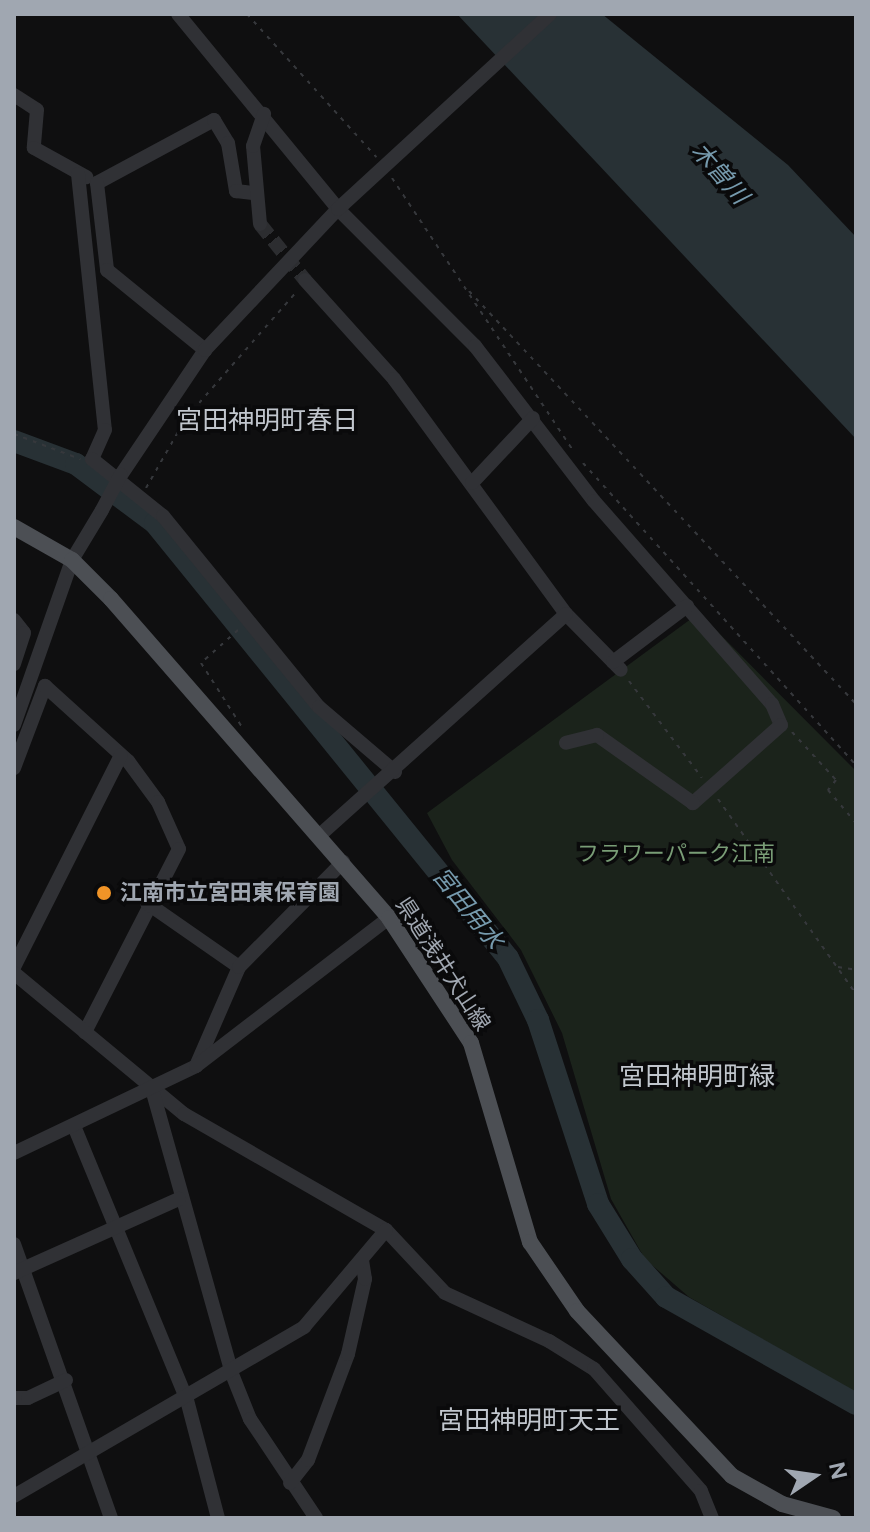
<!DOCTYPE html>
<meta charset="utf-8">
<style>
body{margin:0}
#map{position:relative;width:870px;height:1532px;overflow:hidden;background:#0f0f10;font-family:Figtree,"Noto Sans JP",sans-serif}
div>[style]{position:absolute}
.green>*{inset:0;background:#1b231b}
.water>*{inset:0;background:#283135}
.river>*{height:22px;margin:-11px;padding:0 11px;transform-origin:11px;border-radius:11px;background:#283135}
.minor-tunnel>*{height:14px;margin-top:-7px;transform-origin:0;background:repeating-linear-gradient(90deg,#2c2d30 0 14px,transparent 0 21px)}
.path>*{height:2px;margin-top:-1px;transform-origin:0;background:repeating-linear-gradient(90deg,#36383c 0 4px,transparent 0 10px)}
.minor>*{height:14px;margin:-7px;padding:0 7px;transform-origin:7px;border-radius:7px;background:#303135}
.major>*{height:16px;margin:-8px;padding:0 8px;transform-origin:8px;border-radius:8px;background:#4c4f54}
.minor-bridge>*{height:14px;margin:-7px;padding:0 7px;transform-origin:7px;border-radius:7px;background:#303135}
.dots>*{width:22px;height:22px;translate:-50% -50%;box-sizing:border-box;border:4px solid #0a0a0b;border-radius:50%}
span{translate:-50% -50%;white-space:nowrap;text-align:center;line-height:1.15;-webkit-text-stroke:7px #0a0a0b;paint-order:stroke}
.park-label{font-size:22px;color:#799d76}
.poi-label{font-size:22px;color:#a0a7b1;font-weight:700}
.left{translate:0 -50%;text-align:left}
.street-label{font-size:22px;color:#a0a7b1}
.water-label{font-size:24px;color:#769aad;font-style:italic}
.quarter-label{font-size:26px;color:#c1c6cd}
.frame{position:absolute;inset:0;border:16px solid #a0a7b1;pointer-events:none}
.north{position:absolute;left:774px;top:1436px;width:80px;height:80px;-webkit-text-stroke:6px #0a0a0b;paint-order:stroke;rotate:77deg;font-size:22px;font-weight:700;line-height:32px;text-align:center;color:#a0a7b1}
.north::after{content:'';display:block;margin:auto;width:28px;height:36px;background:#a0a7b1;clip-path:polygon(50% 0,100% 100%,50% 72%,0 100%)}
</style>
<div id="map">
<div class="green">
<div style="clip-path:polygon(699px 613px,856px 771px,856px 1393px,689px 1297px,645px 1259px,611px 1199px,562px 1033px,521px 950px,452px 860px,427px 813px)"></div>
</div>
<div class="water">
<div style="clip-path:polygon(457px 14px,602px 14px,788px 165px,856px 237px,856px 439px)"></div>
</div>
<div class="river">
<div style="left:14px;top:441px;width:66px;rotate:20.4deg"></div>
<div style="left:76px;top:464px;width:99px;rotate:36.8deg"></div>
<div style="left:155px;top:523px;width:560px;rotate:50.94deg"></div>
<div style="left:508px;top:958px;width:69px;rotate:64.2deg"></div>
<div style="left:538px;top:1020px;width:194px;rotate:71.9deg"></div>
<div style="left:598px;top:1204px;width:65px;rotate:58.3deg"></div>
<div style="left:632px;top:1259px;width:51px;rotate:48.2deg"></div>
<div style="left:666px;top:1297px;width:218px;rotate:29.4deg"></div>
</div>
<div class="minor-tunnel">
<div style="left:260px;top:224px;width:72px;rotate:51.2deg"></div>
</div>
<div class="path">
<div style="left:247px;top:14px;width:193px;rotate:47.9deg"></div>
<div style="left:392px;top:178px;width:329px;rotate:56.4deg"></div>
<div style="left:469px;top:291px;width:566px;rotate:46.86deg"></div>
<div style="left:14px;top:434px;width:71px;rotate:20.7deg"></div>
<div style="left:583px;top:463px;width:407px;rotate:47.9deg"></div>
<div style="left:146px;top:488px;width:81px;rotate:-60.3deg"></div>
<div style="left:186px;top:418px;width:169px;rotate:-48.8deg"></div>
<div style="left:238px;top:630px;width:50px;rotate:138.3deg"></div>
<div style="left:201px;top:663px;width:76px;rotate:57.4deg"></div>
<div style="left:629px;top:681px;width:121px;rotate:53deg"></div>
<div style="left:792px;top:732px;width:65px;rotate:47.5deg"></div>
<div style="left:836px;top:780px;width:13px;rotate:129deg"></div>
<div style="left:828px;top:790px;width:43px;rotate:49.7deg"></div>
<div style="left:718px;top:799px;width:239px;rotate:54.7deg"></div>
<div style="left:838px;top:967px;width:18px;rotate:9deg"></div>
</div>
<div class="minor">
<div style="left:178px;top:14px;width:252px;rotate:50.6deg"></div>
<div style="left:338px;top:209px;width:194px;rotate:45deg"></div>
<div style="left:475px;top:346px;width:195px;rotate:52.5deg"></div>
<div style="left:594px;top:501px;width:270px;rotate:48.8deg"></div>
<div style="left:772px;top:704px;width:23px;rotate:67deg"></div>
<div style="left:781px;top:725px;width:118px;rotate:138.4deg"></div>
<div style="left:693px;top:803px;width:118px;rotate:-144.7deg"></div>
<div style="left:597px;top:735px;width:32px;rotate:166deg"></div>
<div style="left:14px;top:95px;width:27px;rotate:33deg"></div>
<div style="left:37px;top:110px;width:38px;rotate:95deg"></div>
<div style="left:34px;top:148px;width:60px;rotate:29.1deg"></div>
<div style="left:78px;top:174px;width:257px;rotate:84deg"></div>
<div style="left:105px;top:430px;width:32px;rotate:114deg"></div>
<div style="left:92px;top:459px;width:91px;rotate:38.8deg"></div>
<div style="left:163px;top:516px;width:247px;rotate:50.8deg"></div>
<div style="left:319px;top:707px;width:100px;rotate:40.5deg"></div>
<div style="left:97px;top:183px;width:133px;rotate:-28.3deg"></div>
<div style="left:214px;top:120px;width:27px;rotate:59deg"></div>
<div style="left:228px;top:143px;width:49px;rotate:80.5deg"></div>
<div style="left:236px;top:191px;width:17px;rotate:7deg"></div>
<div style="left:97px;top:183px;width:88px;rotate:83.4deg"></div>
<div style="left:107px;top:270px;width:127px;rotate:39.2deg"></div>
<div style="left:260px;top:224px;width:78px;rotate:-95.1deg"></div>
<div style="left:253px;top:146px;width:34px;rotate:-71deg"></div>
<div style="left:305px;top:280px;width:133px;rotate:48deg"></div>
<div style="left:394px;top:379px;width:291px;rotate:53.8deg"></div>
<div style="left:566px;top:614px;width:78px;rotate:45.5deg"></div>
<div style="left:121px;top:475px;width:151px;rotate:-56.1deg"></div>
<div style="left:205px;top:350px;width:194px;rotate:-46.7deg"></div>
<div style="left:472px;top:483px;width:89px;rotate:-46.8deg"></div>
<div style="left:14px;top:620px;width:16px;rotate:52deg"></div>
<div style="left:24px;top:633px;width:33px;rotate:108deg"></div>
<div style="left:613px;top:662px;width:93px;rotate:-37.1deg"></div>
<div style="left:14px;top:725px;width:175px;rotate:-70.6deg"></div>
<div style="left:72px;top:560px;width:58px;rotate:-59deg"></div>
<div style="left:14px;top:768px;width:88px;rotate:-69.3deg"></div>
<div style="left:45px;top:686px;width:112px;rotate:42.1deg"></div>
<div style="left:128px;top:761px;width:51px;rotate:53.8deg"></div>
<div style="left:158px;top:802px;width:51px;rotate:65.9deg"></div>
<div style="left:179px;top:849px;width:206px;rotate:117.2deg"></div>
<div style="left:321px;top:834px;width:329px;rotate:-41.9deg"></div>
<div style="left:147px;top:903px;width:112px;rotate:34.8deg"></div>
<div style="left:14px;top:967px;width:237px;rotate:-63.2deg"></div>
<div style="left:14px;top:973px;width:221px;rotate:39.7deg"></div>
<div style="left:184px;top:1114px;width:233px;rotate:29.9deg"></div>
<div style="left:386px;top:1230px;width:86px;rotate:46.9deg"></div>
<div style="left:445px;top:1293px;width:115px;rotate:24.8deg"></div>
<div style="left:549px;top:1341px;width:53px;rotate:31.9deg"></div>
<div style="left:594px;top:1369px;width:162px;rotate:48.7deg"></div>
<div style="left:701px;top:1491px;width:29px;rotate:68deg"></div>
<div style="left:196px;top:1066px;width:108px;rotate:-66.5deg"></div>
<div style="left:239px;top:967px;width:148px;rotate:-45.3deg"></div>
<div style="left:152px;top:1089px;width:296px;rotate:74.3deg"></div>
<div style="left:232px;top:1374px;width:48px;rotate:68.2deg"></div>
<div style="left:250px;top:1419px;width:119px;rotate:56.3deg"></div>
<div style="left:74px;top:1126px;width:296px;rotate:67.6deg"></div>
<div style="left:187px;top:1400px;width:122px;rotate:75.3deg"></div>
<div style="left:14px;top:1153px;width:202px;rotate:-25.5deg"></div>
<div style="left:196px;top:1066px;width:243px;rotate:-37.5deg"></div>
<div style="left:14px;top:1244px;width:291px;rotate:70.5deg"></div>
<div style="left:14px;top:1273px;width:181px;rotate:-24.2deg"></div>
<div style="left:14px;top:1398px;width:14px"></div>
<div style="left:28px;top:1398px;width:42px;rotate:-25.3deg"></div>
<div style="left:290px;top:1483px;width:29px;rotate:-52deg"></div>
<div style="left:308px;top:1460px;width:113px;rotate:-69.3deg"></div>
<div style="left:348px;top:1354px;width:77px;rotate:-77.2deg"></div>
<div style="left:365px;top:1279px;width:20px;rotate:-99deg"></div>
<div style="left:14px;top:1496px;width:336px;rotate:-30.2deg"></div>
<div style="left:304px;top:1327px;width:127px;rotate:-49.8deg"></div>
</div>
<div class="major">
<div style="left:14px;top:527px;width:67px;rotate:29.6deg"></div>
<div style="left:72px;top:560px;width:55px;rotate:45deg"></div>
<div style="left:111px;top:599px;width:423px;rotate:48.9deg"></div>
<div style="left:389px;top:918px;width:149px;rotate:56.7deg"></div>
<div style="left:471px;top:1043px;width:208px;rotate:73.5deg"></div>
<div style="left:530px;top:1242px;width:83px;rotate:55.7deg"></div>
<div style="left:577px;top:1311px;width:226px;rotate:46.8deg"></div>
<div style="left:732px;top:1476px;width:57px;rotate:29.2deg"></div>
<div style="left:782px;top:1504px;width:53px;rotate:15.4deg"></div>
</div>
<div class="minor-bridge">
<div style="left:338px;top:209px;width:288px;rotate:-42.6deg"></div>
<div style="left:102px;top:510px;width:40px;rotate:-62deg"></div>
</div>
<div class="dots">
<div style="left:104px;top:893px;background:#f09427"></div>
</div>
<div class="park-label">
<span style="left:676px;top:854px">フラワーパーク江南</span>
</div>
<div class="poi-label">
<span class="left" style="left:120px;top:893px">江南市立宮田東保育園</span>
</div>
<div class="street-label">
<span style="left:443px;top:964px;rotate:57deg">県道浅井犬山線</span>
</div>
<div class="water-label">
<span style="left:720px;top:173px;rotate:49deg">木曽川</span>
<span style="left:468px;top:908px;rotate:51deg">宮田用水</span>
</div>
<div class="quarter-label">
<span style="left:267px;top:421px">宮田神明町春日</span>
<span style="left:697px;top:1077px">宮田神明町緑</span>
<span style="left:529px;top:1421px">宮田神明町天王</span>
</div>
<div class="frame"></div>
<div class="north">N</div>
</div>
